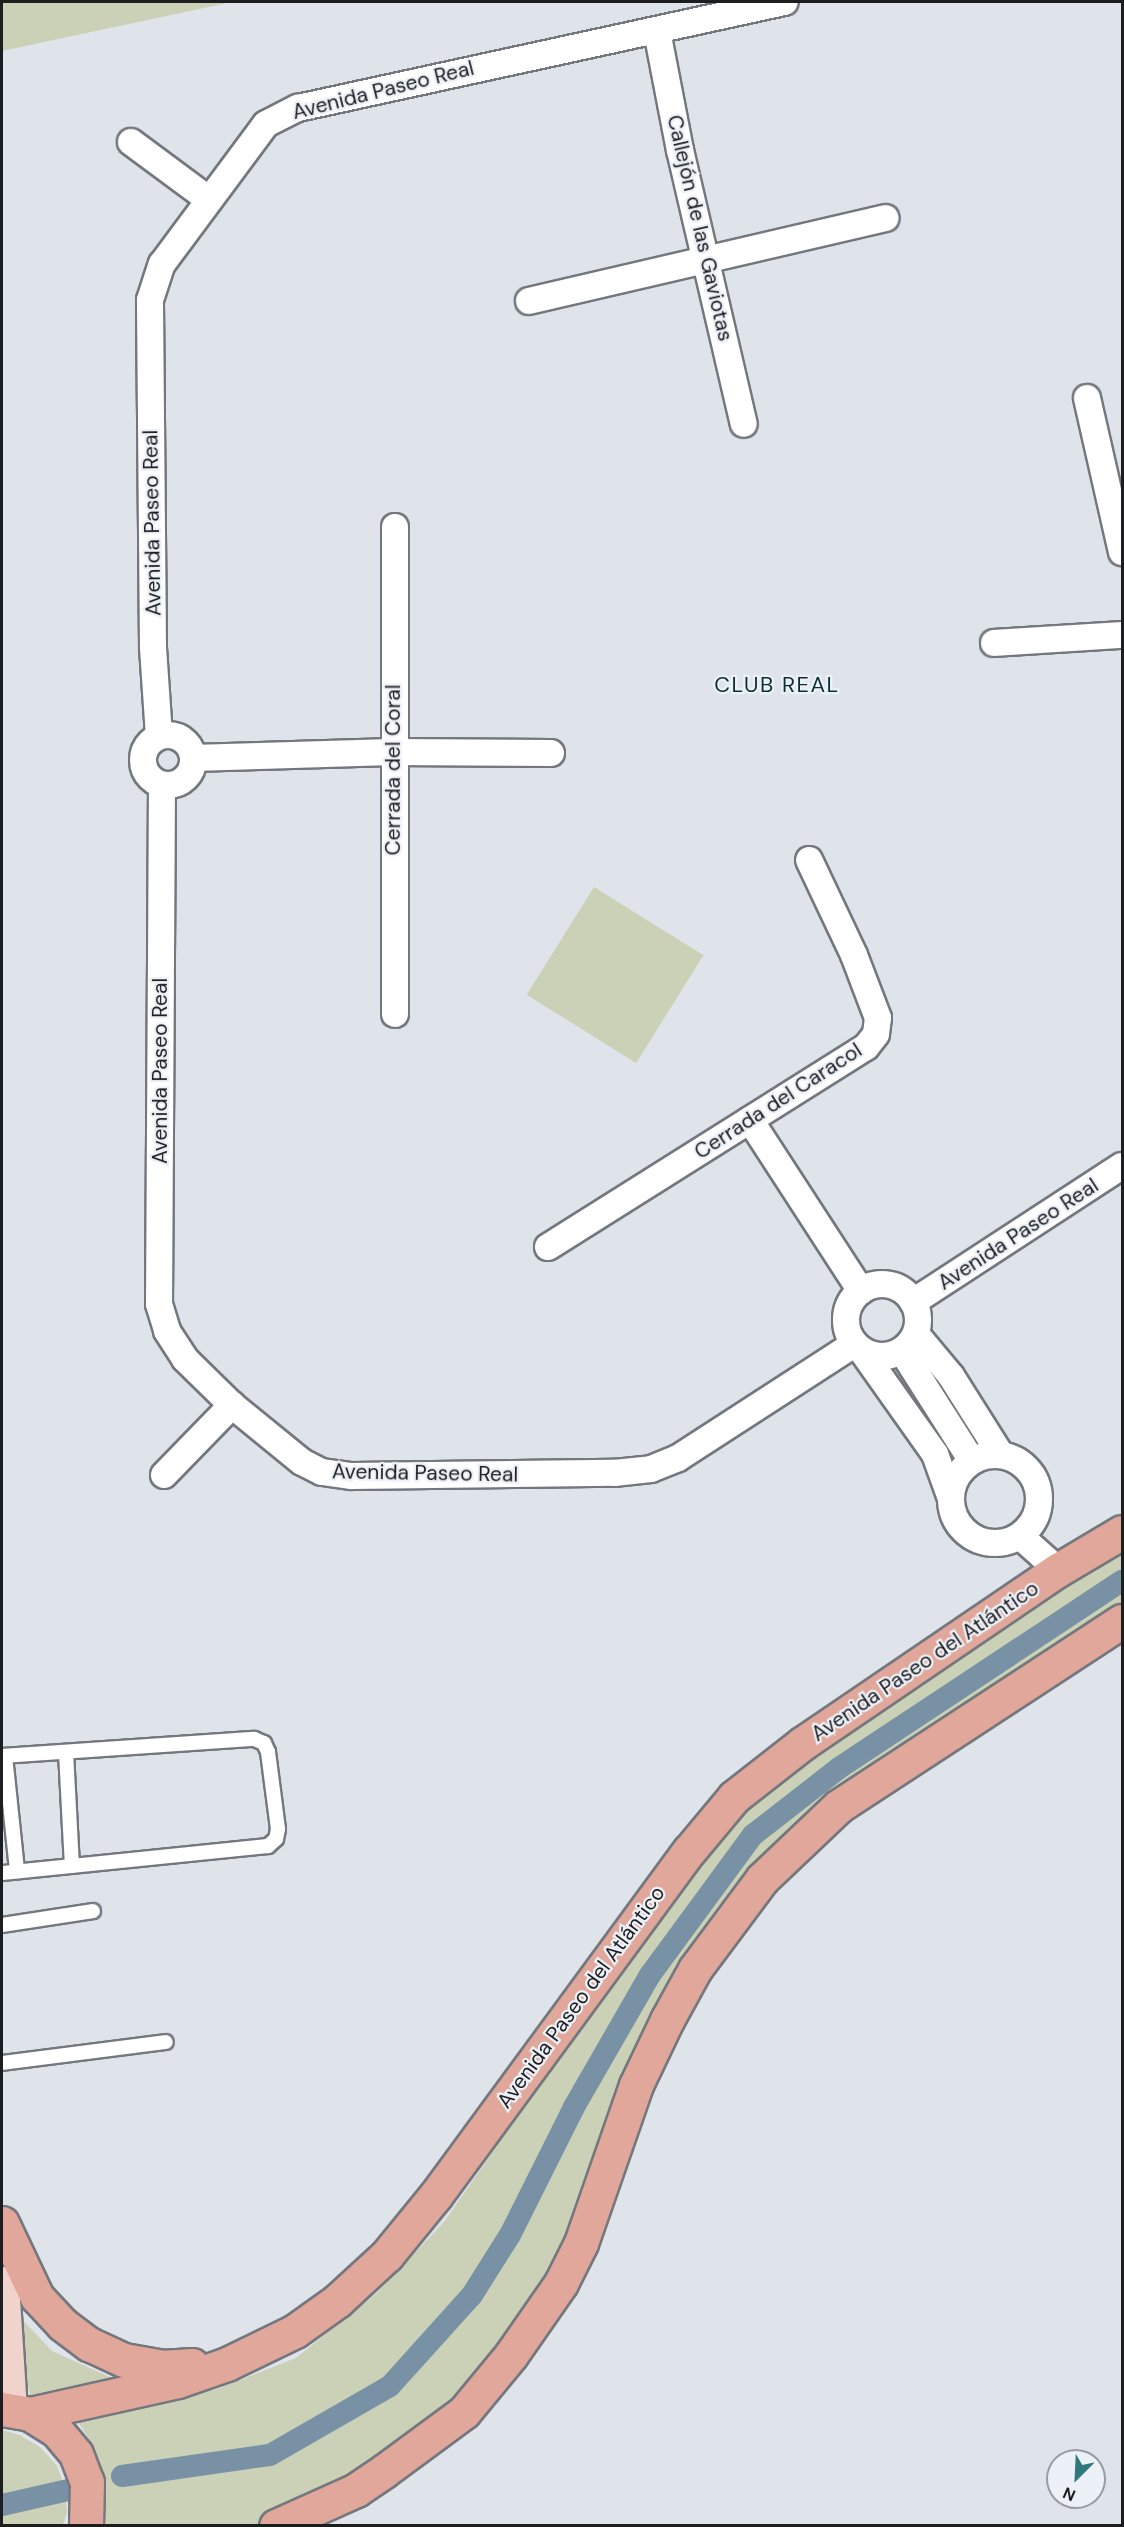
<!DOCTYPE html>
<meta charset="utf-8">
<style>
body{margin:0}
#map{position:relative;width:1124px;height:2527px;overflow:hidden;background:#dfe3ea;font-family:"DM Sans",sans-serif}
div>[style]{position:absolute}
.green>*{inset:0;background:#cad1b6;transform-origin:0 0}
.canal>*{height:22px;margin:-11px;padding:0 11px;transform-origin:11px;border-radius:11px;background:#7891a4}
.roads{filter:drop-shadow(2px 0 #74787e) drop-shadow(-2px 0 #74787e) drop-shadow(0 2px #74787e) drop-shadow(0 -2px #74787e)}
.service>*{height:14px;margin:-7px;padding:0 7px;transform-origin:7px;border-radius:7px;background:#fff}
.minor>*{height:26px;margin:-13px;padding:0 13px;transform-origin:13px;border-radius:13px;background:#fff}
.minor>.ring{margin:-13px;padding:0;box-sizing:content-box;background:none;border:26px solid #fff;border-radius:50%}
.secondary>*{height:33px;margin:-16.5px;padding:0 16.5px;transform-origin:16.5px;border-radius:16.5px;background:#f0d3cd}
.primary>*{height:33px;margin:-16.5px;padding:0 16.5px;transform-origin:16.5px;border-radius:16.5px;background:#e0a79a}
span{translate:-50% -50%;white-space:nowrap;text-align:center;line-height:1.15;-webkit-text-stroke:4.5px #ecf0f7;paint-order:stroke}
.street-label{font-size:21px;color:#1c1d1f}
.neighbourhood-label{font-size:22px;color:#0b2f31;letter-spacing:1.5px}
.frame{position:absolute;inset:0;border:3px solid #1c1d1f;pointer-events:none}
.north{position:absolute;left:1046px;top:2449px;width:60px;height:60px;box-sizing:border-box;background:#ecf0f7;border:2px solid #999ca1;border-radius:50%;rotate:204deg;font-size:16px;font-weight:700;line-height:24px;text-align:center;color:#1c1d1f}
.north::after{content:'';display:block;margin:auto;width:21px;height:27px;background:#2f787b;clip-path:polygon(50% 0,100% 100%,50% 72%,0 100%)}
</style>
<div id="map">
<div class="green">
<div style="clip-path:polygon(2px 2px,232px 2px,2px 51px)"></div>
<div style="left:594px;top:887px;width:129px;height:127px;rotate:32deg"></div>
<div style="clip-path:polygon(1122px 1549px,1122px 1608px,915px 1744px,658px 2006px,562px 2273px,484px 2382px,369px 2477px,260px 2525px,103px 2525px,105px 2480px,93px 2445px,74px 2416px,217px 2389px,296px 2358px,377px 2293px,444px 2222px,636px 1945px,734px 1819px,785px 1772px)"></div>
<div style="clip-path:polygon(16px 2313px,52px 2351px,121px 2382px,31px 2402px)"></div>
<div style="clip-path:polygon(2px 2430px,19px 2435px,40px 2447px,57px 2466px,65px 2488px,67px 2512px,63px 2525px,2px 2525px)"></div>
</div>
<div class="canal">
<div style="left:122px;top:2476px;width:149px;rotate:-8.1deg"></div>
<div style="left:270px;top:2455px;width:138px;rotate:-29.9deg"></div>
<div style="left:390px;top:2386px;width:122px;rotate:-48deg"></div>
<div style="left:472px;top:2295px;width:71px;rotate:-57.7deg"></div>
<div style="left:510px;top:2235px;width:143px;rotate:-63.4deg"></div>
<div style="left:574px;top:2107px;width:152px;rotate:-60.1deg"></div>
<div style="left:650px;top:1975px;width:174px;rotate:-53.7deg"></div>
<div style="left:753px;top:1835px;width:109px;rotate:-37.9deg"></div>
<div style="left:839px;top:1768px;width:339px;rotate:-33.5deg"></div>
<div style="left:2px;top:2505px;width:68px;rotate:-12.8deg"></div>
</div>
<div class="roads">
<div class="service">
<div style="left:66px;top:1752px;width:114px;rotate:87deg"></div>
<div style="left:2px;top:1756px;width:253px;rotate:-3.9deg"></div>
<div style="left:254px;top:1739px;width:11px;rotate:22deg"></div>
<div style="left:264px;top:1743px;width:10px;rotate:66deg"></div>
<div style="left:268px;top:1752px;width:78px;rotate:82.6deg"></div>
<div style="left:278px;top:1829px;width:10px;rotate:101deg"></div>
<div style="left:276px;top:1839px;width:11px;rotate:139deg"></div>
<div style="left:268px;top:1846px;width:267px;rotate:174.2deg"></div>
<div style="left:5px;top:1756px;width:116px;rotate:84deg"></div>
<div style="left:2px;top:1925px;width:92px;rotate:-8.7deg"></div>
<div style="left:2px;top:2063px;width:165px;rotate:-7.3deg"></div>
</div>
<div class="minor">
<div style="left:657px;top:31px;width:121px;rotate:79.1deg"></div>
<div style="left:680px;top:150px;width:281px;rotate:76.9deg"></div>
<div style="left:131px;top:142px;width:96px;rotate:36.5deg"></div>
<div style="left:529px;top:301px;width:366px;rotate:-13.1deg"></div>
<div style="left:1087px;top:398px;width:158px;rotate:77.2deg"></div>
<div style="left:395px;top:527px;width:487px;rotate:90deg"></div>
<div style="left:994px;top:643px;width:128px;rotate:-3.6deg"></div>
<div class="ring" style="left:143px;top:735px;width:24px;height:24px"></div>
<div style="left:159px;top:736px;width:89px;rotate:-93.9deg"></div>
<div style="left:153px;top:647px;width:347px;rotate:-90.5deg"></div>
<div style="left:150px;top:300px;width:38px;rotate:-72deg"></div>
<div style="left:162px;top:264px;width:174px;rotate:-53.4deg"></div>
<div style="left:266px;top:124px;width:36px;rotate:-27deg"></div>
<div style="left:298px;top:108px;width:498px;rotate:-12.3deg"></div>
<div style="left:193px;top:758px;width:199px;rotate:-1.7deg"></div>
<div style="left:392px;top:752px;width:159px;rotate:0.4deg"></div>
<div style="left:162px;top:785px;width:519px;rotate:90.33deg"></div>
<div style="left:159px;top:1304px;width:28px;rotate:73deg"></div>
<div style="left:167px;top:1331px;width:33px;rotate:57deg"></div>
<div style="left:185px;top:1359px;width:66px;rotate:44.4deg"></div>
<div style="left:232px;top:1405px;width:90px;rotate:39.2deg"></div>
<div style="left:302px;top:1462px;width:22px;rotate:27deg"></div>
<div style="left:322px;top:1472px;width:30px;rotate:8deg"></div>
<div style="left:352px;top:1476px;width:262px;rotate:-0.7deg"></div>
<div style="left:614px;top:1473px;width:37px;rotate:-6deg"></div>
<div style="left:651px;top:1469px;width:29px;rotate:-22deg"></div>
<div style="left:678px;top:1458px;width:210px;rotate:-32.9deg"></div>
<div style="left:750px;top:1120px;width:204px;rotate:57deg"></div>
<div style="left:548px;top:1247px;width:376px;rotate:-32.2deg"></div>
<div style="left:866px;top:1047px;width:16px;rotate:-52deg"></div>
<div style="left:876px;top:1034px;width:16px;rotate:-83deg"></div>
<div style="left:878px;top:1018px;width:67px;rotate:-110.9deg"></div>
<div style="left:854px;top:955px;width:105px;rotate:-115.3deg"></div>
<div class="ring" style="left:846px;top:1284px;width:46px;height:46px"></div>
<div style="left:913px;top:1302px;width:249px;rotate:-33.1deg"></div>
<div style="left:916px;top:1334px;width:55px;rotate:50.2deg"></div>
<div style="left:951px;top:1376px;width:93px;rotate:57.7deg"></div>
<div style="left:862px;top:1351px;width:126px;rotate:54.7deg"></div>
<div style="left:935px;top:1454px;width:45px;rotate:70.3deg"></div>
<div style="left:902px;top:1351px;width:130px;rotate:57.5deg"></div>
<div class="ring" style="left:951px;top:1455px;width:62px;height:62px"></div>
<div style="left:164px;top:1475px;width:98px;rotate:-45.8deg"></div>
<div style="left:1020px;top:1536px;width:51px;rotate:41.8deg"></div>
</div>
<div class="secondary">
<div style="left:2px;top:2283px;width:126px;rotate:86.4deg"></div>
</div>
<div class="primary">
<div style="left:2px;top:2223px;width:82px;rotate:64.7deg"></div>
<div style="left:37px;top:2297px;width:37px;rotate:47deg"></div>
<div style="left:62px;top:2324px;width:34px;rotate:37deg"></div>
<div style="left:89px;top:2344px;width:38px;rotate:25deg"></div>
<div style="left:124px;top:2360px;width:39px;rotate:10deg"></div>
<div style="left:162px;top:2367px;width:30px;rotate:-4deg"></div>
<div style="left:2px;top:2409px;width:28px;rotate:10deg"></div>
<div style="left:30px;top:2414px;width:31px;rotate:32deg"></div>
<div style="left:56px;top:2430px;width:31px;rotate:50deg"></div>
<div style="left:76px;top:2454px;width:30px;rotate:69deg"></div>
<div style="left:87px;top:2482px;width:44px;rotate:91.3deg"></div>
<div style="left:30px;top:2414px;width:152px;rotate:-12.6deg"></div>
<div style="left:178px;top:2381px;width:52px;rotate:-19.1deg"></div>
<div style="left:227px;top:2364px;width:76px;rotate:-25.9deg"></div>
<div style="left:295px;top:2331px;width:52px;rotate:-35.5deg"></div>
<div style="left:337px;top:2301px;width:68px;rotate:-42.6deg"></div>
<div style="left:387px;top:2255px;width:77px;rotate:-50.8deg"></div>
<div style="left:436px;top:2195px;width:427px;rotate:-53.7deg"></div>
<div style="left:689px;top:1851px;width:70px;rotate:-50.2deg"></div>
<div style="left:734px;top:1797px;width:88px;rotate:-38deg"></div>
<div style="left:803px;top:1743px;width:308px;rotate:-34.2deg"></div>
<div style="left:1058px;top:1570px;width:74px;rotate:-30.7deg"></div>
<div style="left:276px;top:2526px;width:88px;rotate:-24.2deg"></div>
<div style="left:356px;top:2490px;width:34px;rotate:-34deg"></div>
<div style="left:384px;top:2471px;width:99px;rotate:-36.4deg"></div>
<div style="left:464px;top:2412px;width:74px;rotate:-50.5deg"></div>
<div style="left:511px;top:2355px;width:88px;rotate:-55.2deg"></div>
<div style="left:561px;top:2283px;width:45px;rotate:-63.4deg"></div>
<div style="left:581px;top:2243px;width:167px;rotate:-70.8deg"></div>
<div style="left:636px;top:2085px;width:72px;rotate:-64.5deg"></div>
<div style="left:667px;top:2020px;width:58px;rotate:-61.2deg"></div>
<div style="left:695px;top:1969px;width:112px;rotate:-53.3deg"></div>
<div style="left:762px;top:1879px;width:106px;rotate:-43.5deg"></div>
<div style="left:839px;top:1806px;width:338px;rotate:-33.2deg"></div>
</div>
</div>
<div class="street-label">
<span style="left:383px;top:90px;rotate:-14deg">Avenida Paseo Real</span>
<span style="left:700px;top:228px;rotate:77deg">Callejón de las Gaviotas</span>
<span style="left:152px;top:523px;rotate:-91deg">Avenida Paseo Real</span>
<span style="left:393px;top:770px;rotate:-90deg">Cerrada del Coral</span>
<span style="left:160px;top:1071px;rotate:-90deg">Avenida Paseo Real</span>
<span style="left:778px;top:1101px;rotate:-33deg">Cerrada del Caracol</span>
<span style="left:1018px;top:1234px;rotate:-33deg">Avenida Paseo Real</span>
<span style="left:425px;top:1473px;rotate:1deg">Avenida Paseo Real</span>
<span style="left:925px;top:1661px;rotate:-34deg">Avenida Paseo del Atlántico</span>
<span style="left:581px;top:1997px;rotate:-54deg">Avenida Paseo del Atlántico</span>
</div>
<div class="neighbourhood-label">
<span style="left:777px;top:685px">CLUB REAL</span>
</div>
<div class="frame"></div>
<div class="north">N</div>
</div>
